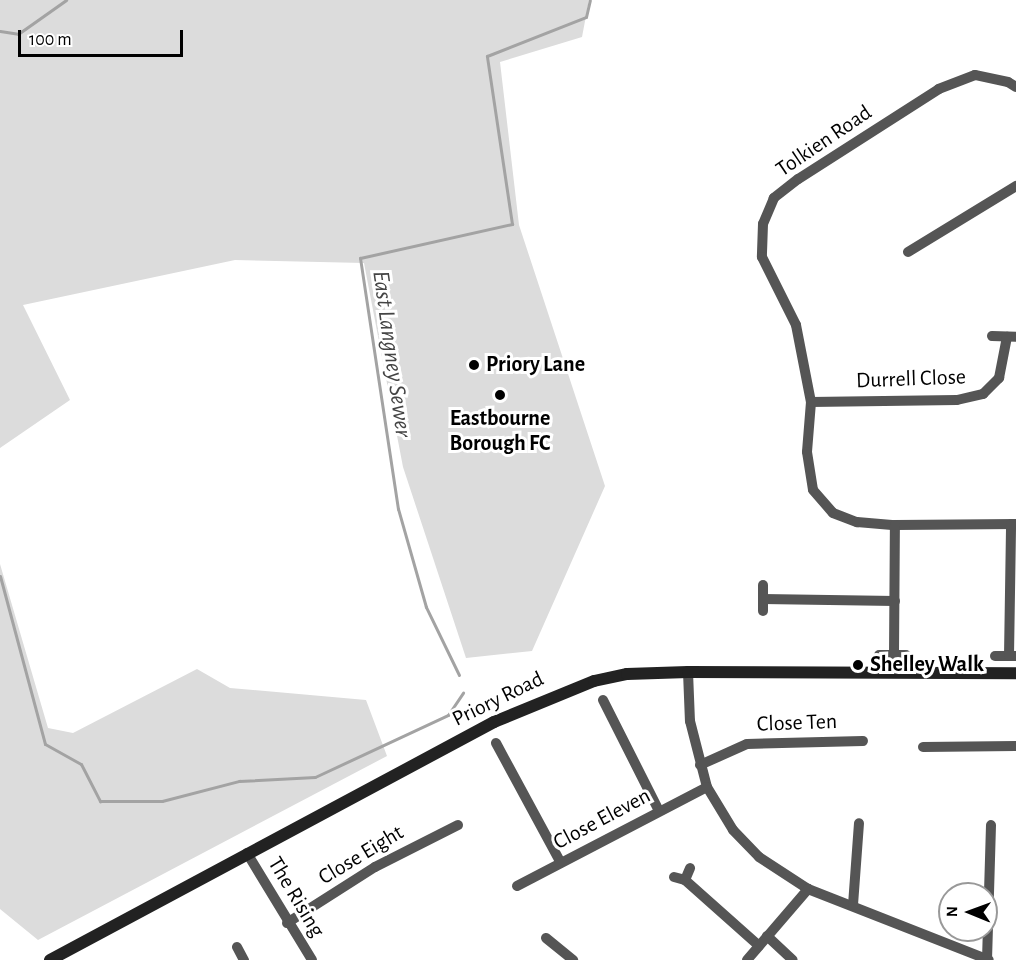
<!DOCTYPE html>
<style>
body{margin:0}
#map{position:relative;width:1016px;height:960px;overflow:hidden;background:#fff;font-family:"Alegreya Sans",sans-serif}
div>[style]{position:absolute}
.green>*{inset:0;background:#dcdcdc}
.stream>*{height:3px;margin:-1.5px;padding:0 1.5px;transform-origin:1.5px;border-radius:1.5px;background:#a3a3a3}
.street>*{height:10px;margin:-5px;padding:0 5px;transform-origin:5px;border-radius:5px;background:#555}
.secondary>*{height:12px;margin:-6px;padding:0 6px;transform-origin:6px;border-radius:6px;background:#222}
.dots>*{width:16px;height:16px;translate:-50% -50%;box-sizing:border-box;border:3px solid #fff;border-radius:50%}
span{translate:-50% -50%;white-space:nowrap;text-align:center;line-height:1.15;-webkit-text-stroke:6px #fff;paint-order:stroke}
.street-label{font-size:22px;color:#000}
.poi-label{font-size:22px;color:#000;font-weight:700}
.left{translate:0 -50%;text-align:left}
.water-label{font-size:24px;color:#444;font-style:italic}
.north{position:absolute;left:938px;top:882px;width:60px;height:60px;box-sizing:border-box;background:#fff;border:2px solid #999;border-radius:50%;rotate:271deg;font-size:16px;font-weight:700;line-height:24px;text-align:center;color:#000}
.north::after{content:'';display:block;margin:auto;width:21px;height:27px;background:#000;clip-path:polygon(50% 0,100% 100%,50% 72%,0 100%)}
.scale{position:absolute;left:18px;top:30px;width:165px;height:27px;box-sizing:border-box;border:3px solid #000;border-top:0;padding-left:8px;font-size:18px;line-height:21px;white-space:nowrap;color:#000;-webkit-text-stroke:4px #fff;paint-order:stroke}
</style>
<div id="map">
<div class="green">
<div style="clip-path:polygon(0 0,589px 0,582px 37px,500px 62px,519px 225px,605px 486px,532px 651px,466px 658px,403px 467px,364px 263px,235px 260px,23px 305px,70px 400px,0 448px)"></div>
<div style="clip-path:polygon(0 564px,48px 728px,73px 733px,197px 669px,230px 688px,366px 700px,387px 756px,38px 940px,0 909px)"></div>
</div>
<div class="stream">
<div style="left:0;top:31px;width:18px;rotate:9deg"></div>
<div style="left:18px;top:34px;width:59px;rotate:-35.3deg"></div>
<div style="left:0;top:576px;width:174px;rotate:75deg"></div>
<div style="left:45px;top:744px;width:41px;rotate:29.1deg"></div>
<div style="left:81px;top:764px;width:42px;rotate:62.8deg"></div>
<div style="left:100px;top:801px;width:62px"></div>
<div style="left:162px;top:801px;width:80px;rotate:-14.6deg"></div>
<div style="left:239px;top:781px;width:76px;rotate:-3deg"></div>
<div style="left:315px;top:777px;width:147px;rotate:-25deg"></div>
<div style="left:448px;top:715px;width:27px;rotate:-56deg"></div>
<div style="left:459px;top:675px;width:76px;rotate:-115.9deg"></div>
<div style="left:426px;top:607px;width:102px;rotate:-105.9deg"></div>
<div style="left:398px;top:509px;width:254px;rotate:-98.6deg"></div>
<div style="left:360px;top:258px;width:156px;rotate:-12.6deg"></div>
<div style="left:512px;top:224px;width:170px;rotate:-98.5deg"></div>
<div style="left:487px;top:56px;width:106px;rotate:-21.5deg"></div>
<div style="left:586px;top:17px;width:17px;rotate:-77deg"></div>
</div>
<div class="street">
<div style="left:1016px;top:87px;width:9px;rotate:-148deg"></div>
<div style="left:1008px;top:82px;width:34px;rotate:-168deg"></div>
<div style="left:975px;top:75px;width:39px;rotate:159deg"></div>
<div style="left:939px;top:89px;width:167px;rotate:147.4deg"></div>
<div style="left:798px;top:179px;width:31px;rotate:142deg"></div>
<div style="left:774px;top:198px;width:28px;rotate:113deg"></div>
<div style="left:763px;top:224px;width:33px;rotate:92deg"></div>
<div style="left:762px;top:257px;width:76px;rotate:63.4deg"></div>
<div style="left:796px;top:325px;width:78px;rotate:79deg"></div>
<div style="left:811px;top:402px;width:50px;rotate:94.6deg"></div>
<div style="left:807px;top:452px;width:38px;rotate:81deg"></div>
<div style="left:813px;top:490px;width:30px;rotate:49deg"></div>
<div style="left:833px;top:513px;width:26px;rotate:21deg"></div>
<div style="left:857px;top:522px;width:38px;rotate:5deg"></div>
<div style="left:895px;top:525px;width:121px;rotate:-0.5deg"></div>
<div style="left:908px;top:252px;width:127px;rotate:-31.4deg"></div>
<div style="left:992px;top:336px;width:24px;rotate:2deg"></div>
<div style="left:811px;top:402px;width:146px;rotate:-0.8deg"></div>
<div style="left:957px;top:400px;width:27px;rotate:-13deg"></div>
<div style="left:983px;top:394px;width:23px;rotate:-45deg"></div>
<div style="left:999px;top:378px;width:42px;rotate:-79deg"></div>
<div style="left:763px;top:599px;width:132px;rotate:0.9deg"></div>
<div style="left:763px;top:611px;width:26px;rotate:-90deg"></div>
<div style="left:879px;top:655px;width:27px"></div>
<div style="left:894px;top:655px;width:130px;rotate:-89.6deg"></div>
<div style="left:995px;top:656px;width:20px"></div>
<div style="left:1009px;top:656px;width:132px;rotate:-89.1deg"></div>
<div style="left:688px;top:672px;width:49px;rotate:87.7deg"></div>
<div style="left:690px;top:721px;width:68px;rotate:75.6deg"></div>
<div style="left:707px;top:787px;width:50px;rotate:58.8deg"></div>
<div style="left:733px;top:830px;width:37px;rotate:46deg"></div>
<div style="left:759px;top:857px;width:59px;rotate:33.1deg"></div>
<div style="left:808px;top:889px;width:194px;rotate:21.4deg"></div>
<div style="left:603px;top:700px;width:124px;rotate:63.2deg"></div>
<div style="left:496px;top:743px;width:136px;rotate:61.6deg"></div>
<div style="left:923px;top:747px;width:93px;rotate:-0.6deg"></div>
<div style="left:700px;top:765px;width:51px;rotate:-24.1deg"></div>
<div style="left:747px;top:744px;width:116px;rotate:-1.5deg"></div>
<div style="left:247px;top:853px;width:125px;rotate:58.7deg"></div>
<div style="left:674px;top:877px;width:11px;rotate:15deg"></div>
<div style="left:685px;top:880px;width:99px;rotate:41.7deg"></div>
<div style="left:685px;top:880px;width:13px;rotate:-67deg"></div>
<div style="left:517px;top:886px;width:214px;rotate:-27.5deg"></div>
<div style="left:853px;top:905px;width:82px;rotate:-85.8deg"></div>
<div style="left:287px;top:923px;width:104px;rotate:-32.5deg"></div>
<div style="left:375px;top:867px;width:93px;rotate:-26.8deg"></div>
<div style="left:767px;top:936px;width:35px;rotate:43deg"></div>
<div style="left:546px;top:938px;width:35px;rotate:39deg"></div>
<div style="left:237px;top:947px;width:15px;rotate:62deg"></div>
<div style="left:747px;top:960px;width:94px;rotate:-49.3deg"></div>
<div style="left:987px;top:960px;width:135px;rotate:-88.3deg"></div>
</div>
<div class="secondary">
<div style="left:50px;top:960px;width:504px;rotate:-28.19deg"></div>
<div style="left:494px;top:722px;width:108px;rotate:-22.3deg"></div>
<div style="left:594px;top:681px;width:34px;rotate:-12deg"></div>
<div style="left:627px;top:674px;width:61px;rotate:-1.9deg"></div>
<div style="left:688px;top:672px;width:328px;rotate:0.2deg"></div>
</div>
<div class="dots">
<div style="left:474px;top:365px;background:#000"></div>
<div style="left:500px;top:395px;background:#000"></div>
<div style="left:858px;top:665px;background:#000"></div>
</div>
<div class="street-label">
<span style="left:824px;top:141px;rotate:-34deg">Tolkien Road</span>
<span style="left:911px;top:379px;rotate:-2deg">Durrell Close</span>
<span style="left:498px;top:699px;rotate:-26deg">Priory Road</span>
<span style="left:797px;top:723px;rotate:-2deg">Close Ten</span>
<span style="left:602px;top:819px;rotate:-28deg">Close Eleven</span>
<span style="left:361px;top:855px;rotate:-31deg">Close Eight</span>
<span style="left:296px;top:897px;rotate:59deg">The Rising</span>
</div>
<div class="poi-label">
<span class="left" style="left:486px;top:365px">Priory Lane</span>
<span style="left:500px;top:431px">Eastbourne<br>Borough FC</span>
<span class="left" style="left:870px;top:665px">Shelley Walk</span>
</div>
<div class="water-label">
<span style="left:391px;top:354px;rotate:82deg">East Langney Sewer</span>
</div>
<div class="north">N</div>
<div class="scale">100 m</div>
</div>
